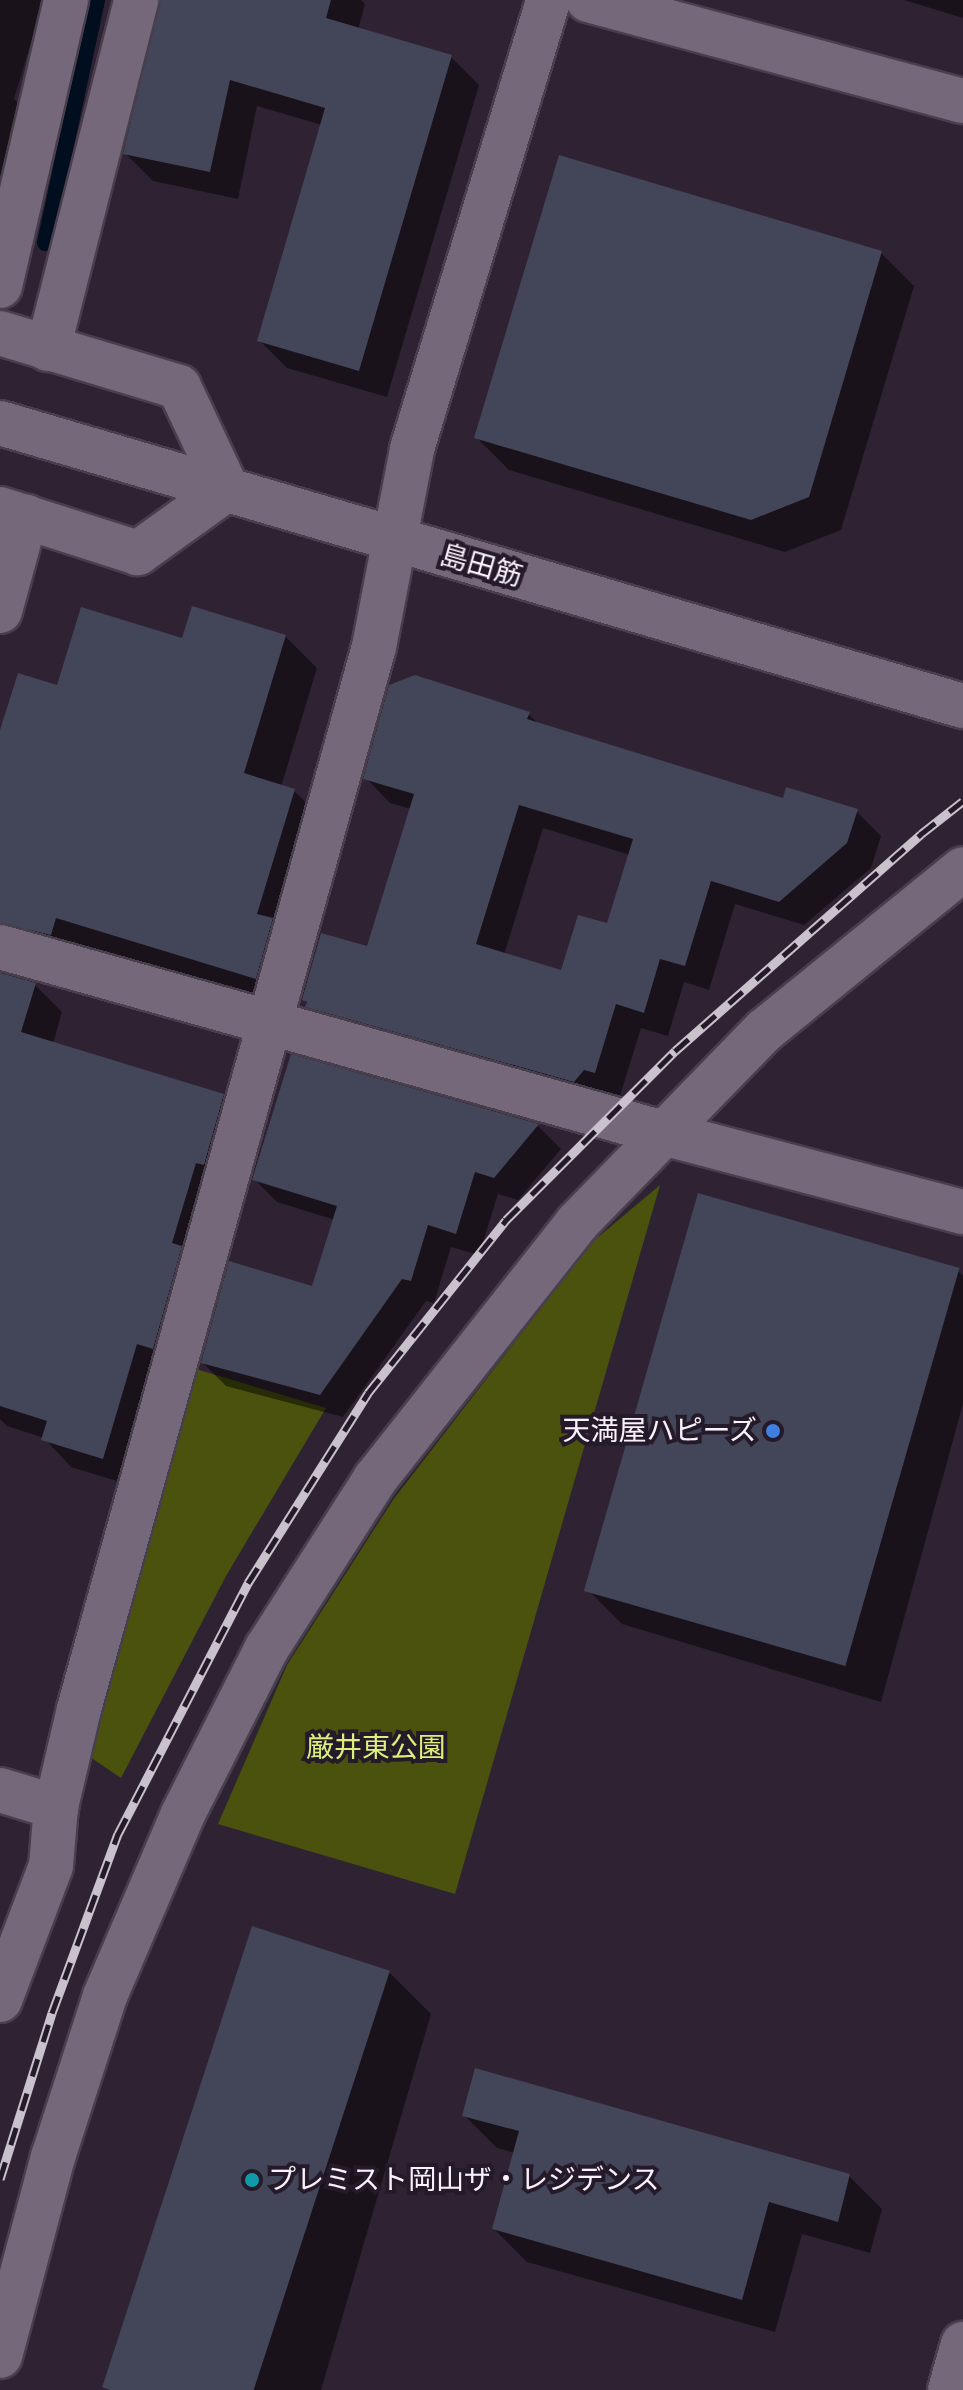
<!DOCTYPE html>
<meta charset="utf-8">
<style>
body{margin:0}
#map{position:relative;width:963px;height:2390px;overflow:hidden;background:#2f2333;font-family:"DejaVu Sans","Noto Sans JP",sans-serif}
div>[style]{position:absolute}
.green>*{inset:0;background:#4a520d}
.shadow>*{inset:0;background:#0007}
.stream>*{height:16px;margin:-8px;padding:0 8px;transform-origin:8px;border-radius:8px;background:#000e1f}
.building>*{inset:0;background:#434559;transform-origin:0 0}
.roads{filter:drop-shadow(2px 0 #493f4c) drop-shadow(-2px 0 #493f4c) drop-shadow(0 2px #493f4c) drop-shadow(0 -2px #493f4c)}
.minor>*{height:44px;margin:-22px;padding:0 22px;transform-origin:22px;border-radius:22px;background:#75687b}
.tertiary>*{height:44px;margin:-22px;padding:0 22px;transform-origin:22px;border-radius:22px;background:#75687b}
.rail>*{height:9px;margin-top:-4.5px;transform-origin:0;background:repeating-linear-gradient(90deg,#251a29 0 18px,#c9c1cc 0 36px);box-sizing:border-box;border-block:2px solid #c9c1cc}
.dots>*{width:22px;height:22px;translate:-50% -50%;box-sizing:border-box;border:4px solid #251a29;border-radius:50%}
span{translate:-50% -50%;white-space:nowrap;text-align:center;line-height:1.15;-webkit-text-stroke:8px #251a29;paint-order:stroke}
.street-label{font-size:28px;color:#f9f2fc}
.poi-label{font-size:28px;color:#f9f2fc}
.right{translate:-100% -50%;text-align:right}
.left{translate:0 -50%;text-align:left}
.park-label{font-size:28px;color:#dcee7b}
</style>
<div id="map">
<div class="green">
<div style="clip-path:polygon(660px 1185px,455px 1894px,218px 1824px,287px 1665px,393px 1500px,591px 1243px)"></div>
<div style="clip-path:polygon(189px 1367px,326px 1408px,226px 1576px,121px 1778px,84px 1753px)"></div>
</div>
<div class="shadow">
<div style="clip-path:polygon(0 0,72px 0,60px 22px,39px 16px,14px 99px,37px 120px,0 276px)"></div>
<div style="clip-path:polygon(162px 0,361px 0,365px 4px,358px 30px,451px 57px,479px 85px,387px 397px,287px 368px,260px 341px,322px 125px,257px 106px,238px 199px,153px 181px,125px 153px)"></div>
<div style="clip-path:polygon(904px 0,963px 0,963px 18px)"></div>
<div style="clip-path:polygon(881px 253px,914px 286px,841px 530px,785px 552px,509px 470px,476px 437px)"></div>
<div style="clip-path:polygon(285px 636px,317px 668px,281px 787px,294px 791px,326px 822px,287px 1009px,87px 948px,82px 966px,0 927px,0 737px,59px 688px,183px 640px)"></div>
<div style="clip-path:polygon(evenodd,528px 714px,540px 725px,784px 800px,856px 811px,881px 836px,871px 868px,804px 925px,735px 904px,709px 990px,684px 982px,668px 1036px,641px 1028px,620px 1096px,610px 1093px,599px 1106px,332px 1031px,304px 1000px,368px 949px,411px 809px,390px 803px,366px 778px,528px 714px,543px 828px,630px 855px,608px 926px,562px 973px,504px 955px,543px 828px)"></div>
<div style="clip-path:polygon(0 975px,35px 985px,62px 1012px,53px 1044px,223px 1096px,250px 1123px,130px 1485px,71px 1467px,44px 1438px,7px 1426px,0 1419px)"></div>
<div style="clip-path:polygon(292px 1057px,538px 1126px,561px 1149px,518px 1200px,498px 1194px,479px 1255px,451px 1247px,434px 1303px,426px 1301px,343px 1417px,226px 1386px,203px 1363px,314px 1289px,335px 1220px,277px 1202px,254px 1179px)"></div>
<div style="clip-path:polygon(958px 1271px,963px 1276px,963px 1404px,881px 1702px,622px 1624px,589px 1591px)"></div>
<div style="clip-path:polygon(389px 1972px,431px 2014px,321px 2390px,112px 2390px)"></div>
<div style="clip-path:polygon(464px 2115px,849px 2176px,882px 2209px,870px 2253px,802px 2234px,775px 2332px,527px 2262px,494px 2229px,515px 2153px,497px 2148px)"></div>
</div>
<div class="stream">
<div style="left:45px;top:243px;width:249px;rotate:-77.9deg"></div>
</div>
<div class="building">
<div style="clip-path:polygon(160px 0,331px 0,326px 18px,452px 55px,359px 371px,257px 341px,325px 108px,230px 80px,210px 172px,123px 154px)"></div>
<div style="clip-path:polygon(559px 155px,882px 251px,809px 497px,751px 520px,474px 438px)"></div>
<div style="clip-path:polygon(192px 606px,286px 635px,244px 773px,295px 789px,257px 914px,273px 918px,256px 979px,56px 918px,51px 935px,0 923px,0 730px,18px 673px,57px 685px,81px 607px,182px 638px)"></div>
<div style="clip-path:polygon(evenodd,415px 675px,530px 712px,527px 719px,783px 798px,786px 787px,858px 809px,847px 843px,779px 902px,711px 881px,685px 966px,660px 959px,644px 1013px,616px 1004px,595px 1073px,584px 1070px,574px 1082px,305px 1007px,307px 1002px,302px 1000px,321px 933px,367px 946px,414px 794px,363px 779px,389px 685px,415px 675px,519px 805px,633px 839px,607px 923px,578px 915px,561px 970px,476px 944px,519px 805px)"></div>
<div style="clip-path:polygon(0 973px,36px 983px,21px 1032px,224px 1094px,204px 1165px,196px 1163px,172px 1243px,182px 1246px,153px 1349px,137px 1344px,103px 1459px,41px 1440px,47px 1421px,0 1406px)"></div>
<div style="clip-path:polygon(291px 1054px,539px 1124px,494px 1178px,475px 1172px,456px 1234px,428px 1225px,411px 1281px,402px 1279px,320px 1395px,201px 1363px,229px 1261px,312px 1286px,337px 1206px,252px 1180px)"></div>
<div style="left:698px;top:1193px;width:272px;height:414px;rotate:16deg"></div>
<div style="left:252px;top:1926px;width:145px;height:485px;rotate:18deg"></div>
<div style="clip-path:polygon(475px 2068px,850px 2174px,838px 2222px,769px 2202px,742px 2300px,492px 2229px,519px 2131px,462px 2116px)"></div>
</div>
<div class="roads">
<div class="minor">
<div style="left:588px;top:0;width:388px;rotate:15.1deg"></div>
<div style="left:0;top:286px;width:294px;rotate:-77deg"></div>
<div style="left:0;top:333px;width:187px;rotate:16.8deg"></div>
<div style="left:179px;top:387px;width:113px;rotate:64.8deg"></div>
<div style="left:227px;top:489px;width:110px;rotate:144.3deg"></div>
<div style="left:138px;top:553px;width:145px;rotate:-162.3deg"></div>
<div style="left:48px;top:349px;width:360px;rotate:-75.8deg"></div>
<div style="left:0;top:611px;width:98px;rotate:-74.7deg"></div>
<div style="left:0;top:947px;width:693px;rotate:15.66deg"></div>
<div style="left:667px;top:1134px;width:306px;rotate:14.8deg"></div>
<div style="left:0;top:1790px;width:59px;rotate:16.9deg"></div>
<div style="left:0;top:2000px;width:143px;rotate:-69.2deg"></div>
<div style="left:51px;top:1866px;width:59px;rotate:-85.2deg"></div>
<div style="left:56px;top:1807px;width:101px;rotate:-76.8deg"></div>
<div style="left:79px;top:1709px;width:1102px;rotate:-74.48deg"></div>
<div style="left:374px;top:647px;width:202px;rotate:-79.1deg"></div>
<div style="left:412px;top:449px;width:469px;rotate:-73.1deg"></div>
<div style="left:0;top:2356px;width:206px;rotate:-75.1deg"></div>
<div style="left:53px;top:2157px;width:169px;rotate:-72.1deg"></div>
<div style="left:105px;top:1996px;width:198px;rotate:-66.8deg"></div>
<div style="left:183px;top:1814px;width:186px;rotate:-63.2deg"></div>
<div style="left:267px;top:1648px;width:201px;rotate:-57.4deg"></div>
<div style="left:375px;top:1479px;width:326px;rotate:-51.7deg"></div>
<div style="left:577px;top:1223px;width:269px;rotate:-45.8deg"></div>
<div style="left:765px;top:1030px;width:255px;rotate:-39.1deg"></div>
</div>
<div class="tertiary">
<div style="left:0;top:423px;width:1004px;rotate:16.38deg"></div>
<div style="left:950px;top:2390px;width:48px;rotate:-74.2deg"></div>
</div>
</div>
<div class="rail">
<div style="left:0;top:2179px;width:174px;rotate:-72.6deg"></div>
<div style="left:52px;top:2013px;width:191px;rotate:-69.8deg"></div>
<div style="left:118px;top:1834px;width:283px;rotate:-62.6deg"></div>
<div style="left:248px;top:1583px;width:225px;rotate:-57.7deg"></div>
<div style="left:368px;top:1393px;width:221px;rotate:-51.4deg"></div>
<div style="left:506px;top:1220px;width:239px;rotate:-45deg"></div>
<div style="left:675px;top:1051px;width:328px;rotate:-41.4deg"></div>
<div style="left:921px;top:834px;width:53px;rotate:-38.2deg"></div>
</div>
<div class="dots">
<div style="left:773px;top:1431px;background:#3f7fe0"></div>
<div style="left:252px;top:2180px;background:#0f9aa8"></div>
</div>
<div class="street-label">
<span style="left:481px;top:566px;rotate:16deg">島田筋</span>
</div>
<div class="poi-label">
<span class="right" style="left:757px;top:1431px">天満屋ハピーズ</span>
<span class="left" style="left:268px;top:2180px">プレミスト岡山ザ・レジデンス</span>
</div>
<div class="park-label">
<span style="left:376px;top:1748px">厳井東公園</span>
</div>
</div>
